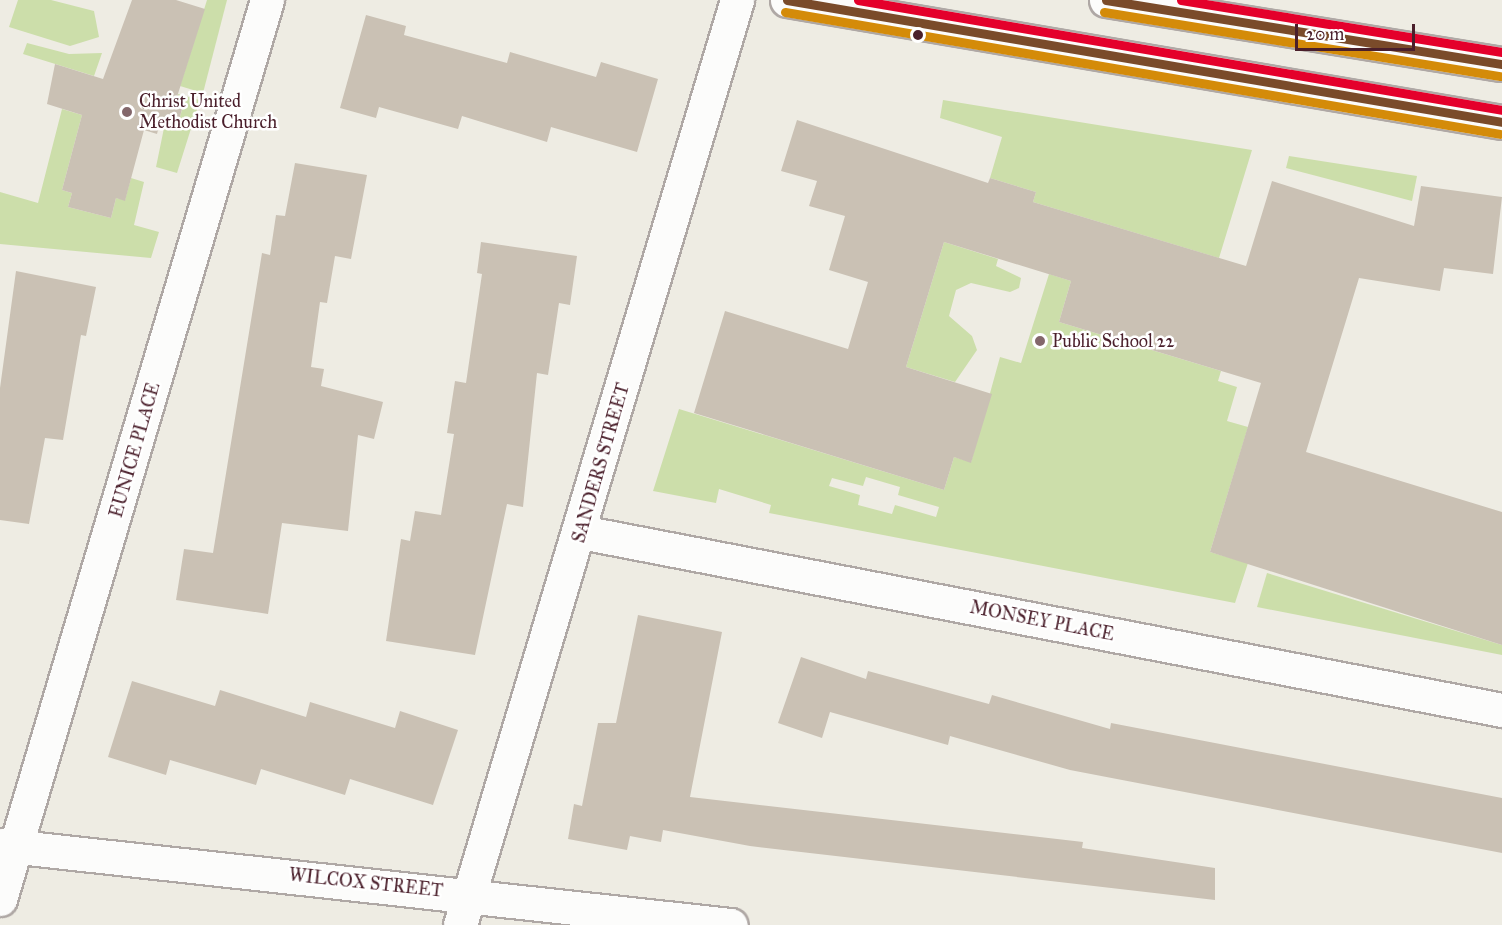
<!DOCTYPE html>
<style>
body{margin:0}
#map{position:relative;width:1502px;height:925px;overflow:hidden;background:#eeece3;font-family:"IM FELL Great Primer",serif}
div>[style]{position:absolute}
.green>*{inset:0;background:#ccdeaa}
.building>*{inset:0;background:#cac1b4}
.roads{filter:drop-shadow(2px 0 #afa8a5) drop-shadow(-2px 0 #afa8a5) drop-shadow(0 2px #afa8a5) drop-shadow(0 -2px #afa8a5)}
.minor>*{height:33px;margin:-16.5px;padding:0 16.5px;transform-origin:16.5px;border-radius:16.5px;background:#fcfcfb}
.major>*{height:33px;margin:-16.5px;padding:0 16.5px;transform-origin:16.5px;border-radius:16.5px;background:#fcfcfb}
.bus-1>*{height:9px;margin:-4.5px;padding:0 4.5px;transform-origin:4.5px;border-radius:4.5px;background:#7a4b2a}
.bus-2>*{height:9px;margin:-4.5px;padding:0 4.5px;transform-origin:4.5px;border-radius:4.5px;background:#d48b09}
.bus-3>*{height:9px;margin:-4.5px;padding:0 4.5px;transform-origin:4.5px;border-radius:4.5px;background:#e4002b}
.dots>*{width:16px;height:16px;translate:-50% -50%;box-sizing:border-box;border:3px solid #fff;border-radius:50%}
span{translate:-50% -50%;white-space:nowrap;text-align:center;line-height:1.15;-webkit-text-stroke:5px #fff;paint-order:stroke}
.poi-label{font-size:18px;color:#4a1f2b}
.left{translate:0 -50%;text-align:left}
.street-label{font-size:18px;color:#4a1f2b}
.scale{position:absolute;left:1295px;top:24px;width:120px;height:27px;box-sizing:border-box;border:3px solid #4a1f2b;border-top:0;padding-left:8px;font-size:18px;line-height:21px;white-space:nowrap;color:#4a1f2b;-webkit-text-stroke:4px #fff;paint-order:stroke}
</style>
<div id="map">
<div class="green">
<div style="clip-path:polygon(18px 0,51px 0,94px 11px,99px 37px,70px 46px,9px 27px)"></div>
<div style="clip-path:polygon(207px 0,227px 0,203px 93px,180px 86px)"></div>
<div style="clip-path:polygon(27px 43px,69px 54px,102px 53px,94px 76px,23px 54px)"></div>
<div style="clip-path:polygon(178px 94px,200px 100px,177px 173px,156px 167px,164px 128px,176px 130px,184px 103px,176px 100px)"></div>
<div style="clip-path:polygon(943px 100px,1252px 150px,1219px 258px,1033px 202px,1036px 192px,990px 178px,1002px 137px,940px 118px)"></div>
<div style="clip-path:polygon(62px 109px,82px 115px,62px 190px,72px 193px,68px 207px,111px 218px,116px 198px,125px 200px,131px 178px,144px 182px,134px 225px,159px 232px,151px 258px,0 244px,0 192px,38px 203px)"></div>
<div style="clip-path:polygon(1289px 156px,1417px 176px,1412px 201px,1286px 168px)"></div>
<div style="clip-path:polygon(944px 242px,998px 259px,996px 266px,1021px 278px,1019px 288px,1010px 292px,971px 283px,956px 290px,949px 316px,972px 336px,977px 350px,955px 382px,906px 367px)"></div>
<div style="clip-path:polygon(evenodd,1049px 274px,1071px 281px,1059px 322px,1221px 371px,1218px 381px,1237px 387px,1227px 421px,1248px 427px,1210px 552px,1248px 563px,1235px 603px,769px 513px,771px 505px,719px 489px,716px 503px,653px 491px,679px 409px,944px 490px,954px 457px,971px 462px,1000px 357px,1021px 363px,1049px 274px,866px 477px,900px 487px,898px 495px,939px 507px,936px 517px,895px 505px,892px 514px,858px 505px,860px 495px,829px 486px,832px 478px,863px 486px,866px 477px)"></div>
<div style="clip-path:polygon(1267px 573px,1502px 645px,1502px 655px,1257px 607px)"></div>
</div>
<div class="building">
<div style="clip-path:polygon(132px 0,176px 0,205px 9px,176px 100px,184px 102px,176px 131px,159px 126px,157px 134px,144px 130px,125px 201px,116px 198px,111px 218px,68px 207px,72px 193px,62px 190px,82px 115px,47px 104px,55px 64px,103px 79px)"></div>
<div style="clip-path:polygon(366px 15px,406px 26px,404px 35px,507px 63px,510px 52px,596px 77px,601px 62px,658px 79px,637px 152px,551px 127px,547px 142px,462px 116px,458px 129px,379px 107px,376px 118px,340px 108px)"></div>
<div style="clip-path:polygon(797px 120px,988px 183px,990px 178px,1036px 192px,1033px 202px,1246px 266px,1272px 181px,1414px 226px,1421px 186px,1502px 197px,1493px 274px,1444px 268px,1440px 291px,1359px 278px,1306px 452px,1502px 512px,1502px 645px,1210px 552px,1261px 383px,1059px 322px,1071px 281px,944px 242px,906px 367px,992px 394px,971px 463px,954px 457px,944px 490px,694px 413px,725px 311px,848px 349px,868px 282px,829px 270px,845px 216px,809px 206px,817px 181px,781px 171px)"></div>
<div style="clip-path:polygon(295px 163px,367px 175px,351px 259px,335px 256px,327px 303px,320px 302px,311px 367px,324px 369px,321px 386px,383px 402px,374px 439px,358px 435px,348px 531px,282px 523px,268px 614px,176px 600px,184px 549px,213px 553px,262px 253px,270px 255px,276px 215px,285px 216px)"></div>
<div style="clip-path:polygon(481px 242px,577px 256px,570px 305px,559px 303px,548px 375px,537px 373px,523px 507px,507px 504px,475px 655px,386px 641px,401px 539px,410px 541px,415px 511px,441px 515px,454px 434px,447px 433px,455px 381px,466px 383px,482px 274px,477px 273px)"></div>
<div style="clip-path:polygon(16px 271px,96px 287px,86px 336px,81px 335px,63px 440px,45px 438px,29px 524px,0 520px,0 388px)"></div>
<div style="clip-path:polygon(638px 615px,722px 632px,690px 797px,1083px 842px,1082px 848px,1215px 868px,1215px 900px,750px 846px,663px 830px,661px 842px,630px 836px,627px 850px,568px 839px,574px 804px,582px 806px,598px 723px,616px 723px)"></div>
<div style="clip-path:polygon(801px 657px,866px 679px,868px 671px,989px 704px,992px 695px,1110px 729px,1111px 723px,1502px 798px,1502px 853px,1070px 770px,950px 736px,948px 745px,830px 712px,822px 738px,778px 723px)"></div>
<div style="clip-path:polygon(132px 681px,215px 706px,220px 690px,306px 717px,310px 702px,395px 728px,400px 711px,458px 730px,433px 805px,350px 779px,345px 795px,261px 769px,256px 785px,170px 760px,166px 775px,108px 757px)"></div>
</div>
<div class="roads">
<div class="minor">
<div style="left:581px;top:532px;width:938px;rotate:10.94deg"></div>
<div style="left:0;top:845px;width:735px;rotate:6.25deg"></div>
<div style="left:0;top:899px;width:938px;rotate:-73.46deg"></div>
<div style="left:460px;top:925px;width:966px;rotate:-73.33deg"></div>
</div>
<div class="major">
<div style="left:787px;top:0;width:725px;rotate:9.68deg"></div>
<div style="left:1106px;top:0;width:401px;rotate:9.2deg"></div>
</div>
</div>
<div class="bus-1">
<div style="left:787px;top:0;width:725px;rotate:9.68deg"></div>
<div style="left:1106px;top:0;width:401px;rotate:9.2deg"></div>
</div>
<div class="bus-2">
<div style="left:785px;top:12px;width:725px;rotate:9.68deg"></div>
<div style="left:1104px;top:12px;width:401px;rotate:9.2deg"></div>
</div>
<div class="bus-3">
<div style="left:858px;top:0;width:653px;rotate:9.69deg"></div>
<div style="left:1181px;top:0;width:325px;rotate:9.2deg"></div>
</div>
<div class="dots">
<div style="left:918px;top:35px;background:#4a1f2b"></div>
<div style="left:127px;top:112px;background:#83676b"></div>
<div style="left:1040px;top:341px;background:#83676b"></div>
</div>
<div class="poi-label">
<span class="left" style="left:139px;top:112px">Christ United<br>Methodist Church</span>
<span class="left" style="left:1052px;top:341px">Public School 22</span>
</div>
<div class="street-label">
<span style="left:135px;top:450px;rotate:-74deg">EUNICE PLACE</span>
<span style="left:601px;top:463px;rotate:-74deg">SANDERS STREET</span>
<span style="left:1042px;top:621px;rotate:11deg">MONSEY PLACE</span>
<span style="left:366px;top:883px;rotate:6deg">WILCOX STREET</span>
</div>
<div class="scale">20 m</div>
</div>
